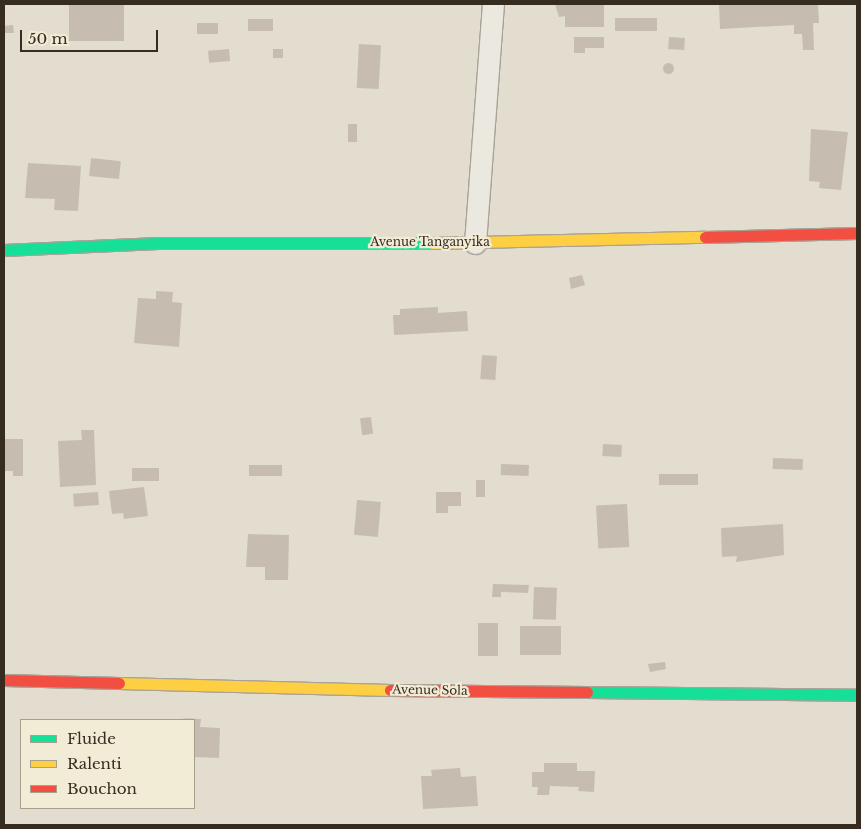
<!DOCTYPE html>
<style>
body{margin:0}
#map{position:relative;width:861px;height:829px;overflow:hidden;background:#e2ddcf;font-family:"Libre Baskerville",serif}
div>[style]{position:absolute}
.building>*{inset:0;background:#c6bdb0;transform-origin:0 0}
.round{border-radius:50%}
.roads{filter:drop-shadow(1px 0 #a8a297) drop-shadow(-1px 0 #a8a297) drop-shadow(0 1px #a8a297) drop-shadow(0 -1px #a8a297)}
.street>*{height:21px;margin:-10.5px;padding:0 10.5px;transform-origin:10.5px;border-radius:10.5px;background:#ebe8df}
.fast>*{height:11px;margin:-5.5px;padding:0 5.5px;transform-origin:5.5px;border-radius:5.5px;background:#16e098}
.slow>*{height:11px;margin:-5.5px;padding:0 5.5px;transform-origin:5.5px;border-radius:5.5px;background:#ffcf43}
.jam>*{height:11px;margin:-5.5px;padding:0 5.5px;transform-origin:5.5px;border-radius:5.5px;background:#f24e42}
span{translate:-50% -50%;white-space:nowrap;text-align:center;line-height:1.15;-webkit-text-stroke:4.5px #f2ebd6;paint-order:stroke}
.street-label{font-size:12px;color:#362c20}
.frame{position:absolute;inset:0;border:5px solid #362c20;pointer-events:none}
.legend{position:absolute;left:20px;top:719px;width:175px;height:90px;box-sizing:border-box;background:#f2ebd6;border:1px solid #a79f8d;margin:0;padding:6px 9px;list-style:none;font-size:15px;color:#362c20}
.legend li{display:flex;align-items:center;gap:10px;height:25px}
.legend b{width:25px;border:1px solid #a79f8d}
.scale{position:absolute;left:20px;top:30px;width:138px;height:22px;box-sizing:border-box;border:2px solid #362c20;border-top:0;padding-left:6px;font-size:15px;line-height:18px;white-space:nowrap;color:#362c20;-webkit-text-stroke:4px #f2ebd6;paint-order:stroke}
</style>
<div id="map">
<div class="building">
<div style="left:69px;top:4px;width:55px;height:37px"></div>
<div style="clip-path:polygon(555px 4px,604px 4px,604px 27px,565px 27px,565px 16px,559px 17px)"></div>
<div style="clip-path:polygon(719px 4px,818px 4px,819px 23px,813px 23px,814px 50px,803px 50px,802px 34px,794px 34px,794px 25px,720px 29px)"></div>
<div style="left:657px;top:18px;width:13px;height:42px;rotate:90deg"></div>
<div style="left:273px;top:19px;width:12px;height:25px;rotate:90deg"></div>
<div style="left:218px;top:23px;width:11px;height:21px;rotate:90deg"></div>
<div style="clip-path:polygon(13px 25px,14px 33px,4px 33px,4px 26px)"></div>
<div style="clip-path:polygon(574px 37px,604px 37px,604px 48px,585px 48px,585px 53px,574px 53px)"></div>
<div style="left:669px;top:37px;width:16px;height:12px;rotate:4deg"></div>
<div style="left:359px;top:44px;width:22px;height:44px;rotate:3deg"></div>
<div style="left:229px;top:49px;width:12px;height:21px;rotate:85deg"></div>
<div style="left:273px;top:49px;width:10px;height:9px"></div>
<div class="round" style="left:662.5px;top:62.5px;width:11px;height:11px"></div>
<div style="left:348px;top:124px;width:9px;height:18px"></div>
<div style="clip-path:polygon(811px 129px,848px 132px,841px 190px,819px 188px,820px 182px,809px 181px)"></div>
<div style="left:91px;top:158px;width:30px;height:18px;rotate:6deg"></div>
<div style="clip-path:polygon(28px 163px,81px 166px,78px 211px,54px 210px,55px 199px,25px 198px)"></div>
<div style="clip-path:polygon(582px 275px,585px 285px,571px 289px,569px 278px)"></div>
<div style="clip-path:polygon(156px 291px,173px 292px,172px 302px,182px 303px,179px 347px,134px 343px,138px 298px,156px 299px)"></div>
<div style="clip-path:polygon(438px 307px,438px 313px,467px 311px,468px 331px,394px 335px,393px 315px,400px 315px,400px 309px)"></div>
<div style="left:482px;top:355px;width:15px;height:24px;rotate:4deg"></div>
<div style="left:371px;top:417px;width:17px;height:11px;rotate:83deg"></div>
<div style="clip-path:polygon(81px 430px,94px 430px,96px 485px,60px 487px,58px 441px,82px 440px)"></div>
<div style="clip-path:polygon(4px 439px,23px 439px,23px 476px,13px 476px,13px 471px,4px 471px)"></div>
<div style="left:603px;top:444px;width:19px;height:12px;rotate:3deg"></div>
<div style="left:773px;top:458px;width:30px;height:11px;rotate:2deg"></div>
<div style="left:501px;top:464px;width:28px;height:11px;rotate:2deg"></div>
<div style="left:282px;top:465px;width:11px;height:33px;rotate:90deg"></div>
<div style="left:159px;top:468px;width:13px;height:27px;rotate:90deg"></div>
<div style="left:698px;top:474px;width:11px;height:39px;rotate:90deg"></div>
<div style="left:476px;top:480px;width:9px;height:17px"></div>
<div style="clip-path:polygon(144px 487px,148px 516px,124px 519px,123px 513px,112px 514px,109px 491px)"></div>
<div style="left:98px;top:492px;width:13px;height:25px;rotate:86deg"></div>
<div style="clip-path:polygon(436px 492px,461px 492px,461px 506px,448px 506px,448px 513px,436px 513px)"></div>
<div style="left:357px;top:500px;width:24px;height:35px;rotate:5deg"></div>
<div style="left:627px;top:504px;width:43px;height:31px;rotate:87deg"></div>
<div style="clip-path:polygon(783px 524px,784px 555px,736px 562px,737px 556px,722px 557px,721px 528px)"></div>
<div style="clip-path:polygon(248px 534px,289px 535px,288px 580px,265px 580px,265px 567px,246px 567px)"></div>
<div style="clip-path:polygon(493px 584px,529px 585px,528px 593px,501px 592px,501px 597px,492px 597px)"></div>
<div style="left:534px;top:587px;width:23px;height:32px;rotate:2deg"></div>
<div style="left:478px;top:623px;width:20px;height:33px"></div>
<div style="left:520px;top:626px;width:41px;height:29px"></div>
<div style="clip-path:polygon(665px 662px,666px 669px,650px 672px,648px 664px)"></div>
<div style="clip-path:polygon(180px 718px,201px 719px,200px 727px,220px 728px,219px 758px,194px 757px,194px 720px)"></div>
<div style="clip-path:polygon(544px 763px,577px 763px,577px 771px,595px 771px,594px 792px,578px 791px,579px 787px,550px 786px,549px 795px,537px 795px,538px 787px,532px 787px,532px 772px,544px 772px)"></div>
<div style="clip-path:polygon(460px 768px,461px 777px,476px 776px,478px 806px,423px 809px,421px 776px,432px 776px,431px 770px)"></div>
</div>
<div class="roads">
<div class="street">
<div style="left:475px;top:243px;width:240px;rotate:-85.7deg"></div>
</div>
<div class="fast">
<div style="left:4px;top:250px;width:154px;rotate:-2.6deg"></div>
<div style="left:158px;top:243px;width:274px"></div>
<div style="left:587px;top:692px;width:270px;rotate:0.6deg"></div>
</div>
<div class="slow">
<div style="left:432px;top:243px;width:273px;rotate:-1.3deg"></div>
<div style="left:119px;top:683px;width:271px;rotate:1.5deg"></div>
</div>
<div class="jam">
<div style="left:705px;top:237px;width:152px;rotate:-1.5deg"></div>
<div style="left:4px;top:680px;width:115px;rotate:1.5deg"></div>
<div style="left:390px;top:690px;width:197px;rotate:0.6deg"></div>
</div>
</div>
<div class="street-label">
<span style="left:430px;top:242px">Avenue Tanganyika</span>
<span style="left:430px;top:690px;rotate:1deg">Avenue Sola</span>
</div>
<div class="frame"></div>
<ul class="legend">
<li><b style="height:6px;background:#16e098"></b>Fluide</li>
<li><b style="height:6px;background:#ffcf43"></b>Ralenti</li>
<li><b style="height:6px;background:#f24e42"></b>Bouchon</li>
</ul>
<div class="scale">50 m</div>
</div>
